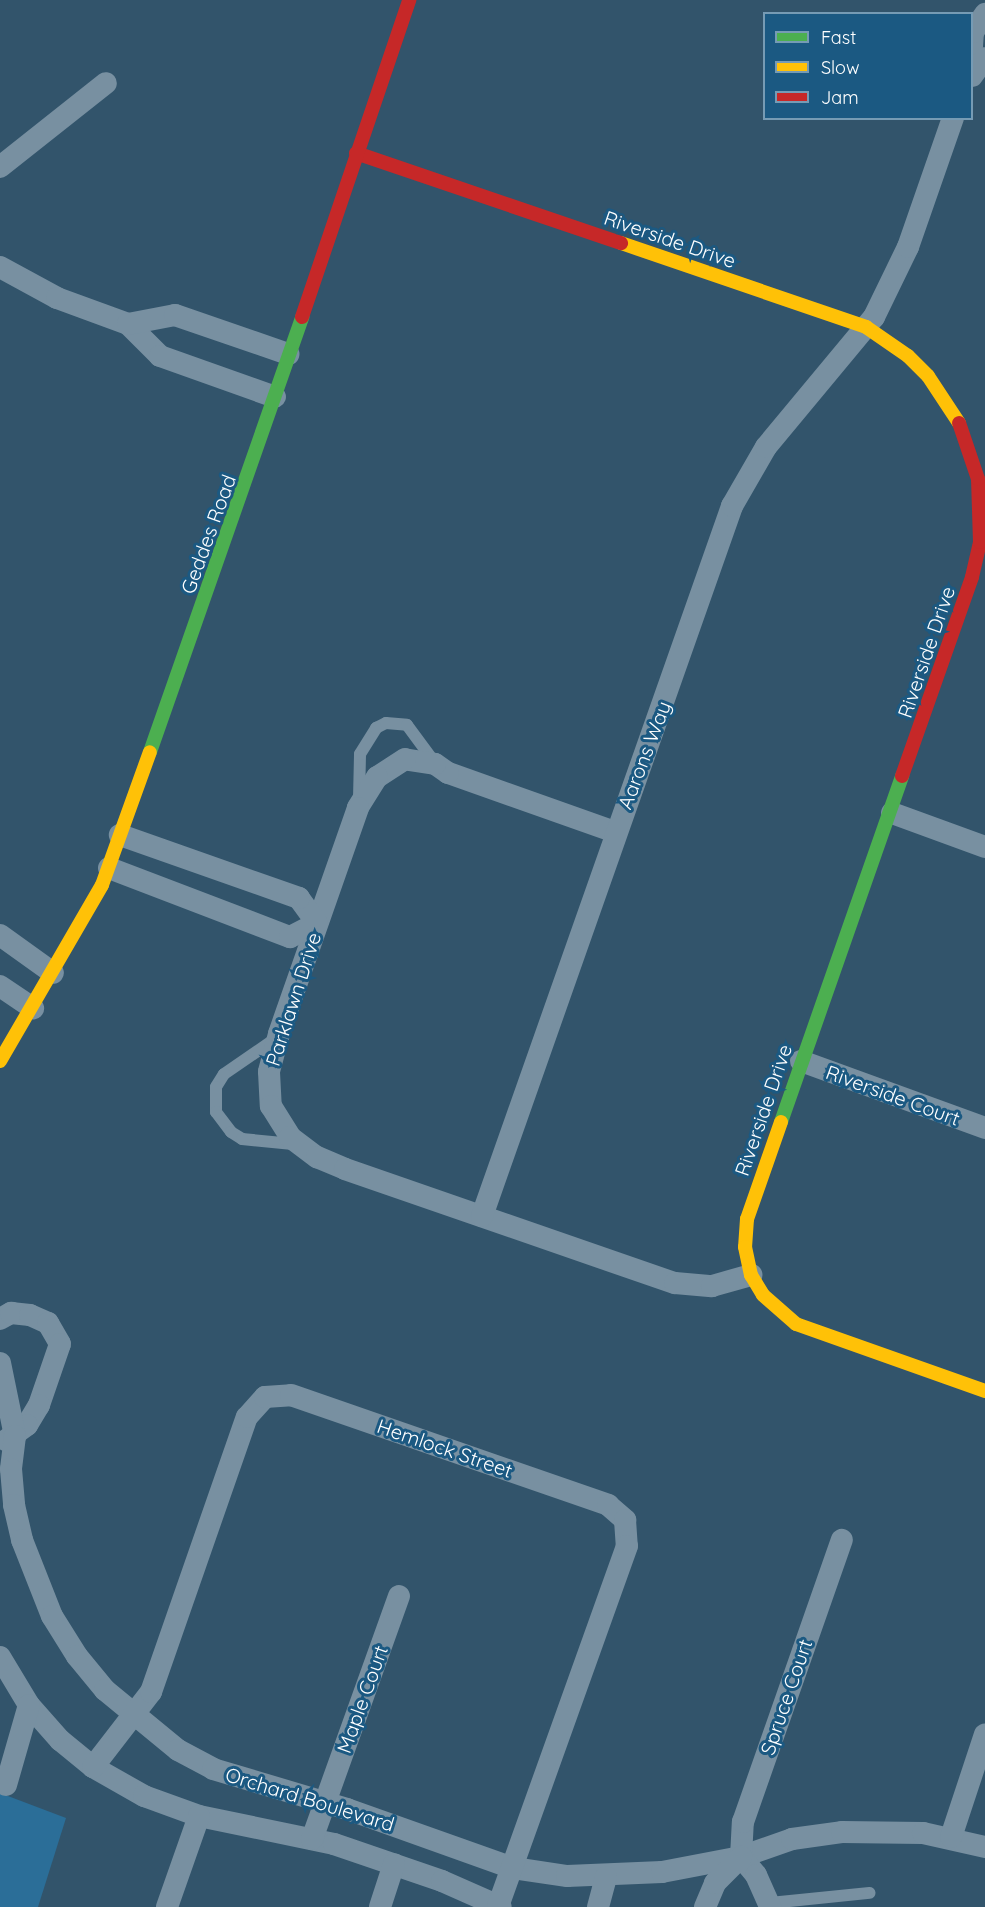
<!DOCTYPE html>
<style>
body{margin:0}
#map{position:relative;width:985px;height:1907px;overflow:hidden;background:#32546b;font-family:Quicksand,sans-serif}
div>[style]{position:absolute}
.green>*{inset:0;background:#2b6e98}
.lane>*{height:12px;margin:-6px;padding:0 6px;transform-origin:6px;border-radius:6px;background:#7890a1}
.street>*{height:22px;margin:-11px;padding:0 11px;transform-origin:11px;border-radius:11px;background:#7890a1}
.fast>*{height:14px;margin:-7px;padding:0 7px;transform-origin:7px;border-radius:7px;background:#4caf50}
.slow>*{height:14px;margin:-7px;padding:0 7px;transform-origin:7px;border-radius:7px;background:#ffc107}
.jam>*{height:14px;margin:-7px;padding:0 7px;transform-origin:7px;border-radius:7px;background:#c62828}
span{translate:-50% -50%;white-space:nowrap;text-align:center;line-height:1.15;-webkit-text-stroke:6px #1b5982;paint-order:stroke}
.street-label{font-size:20px;color:#fff}
.legend{position:absolute;left:763px;top:12px;width:210px;height:108px;box-sizing:border-box;background:#1b5982;border:2px solid #769bb4;margin:0;padding:8px 10px;list-style:none;font-size:18px;color:#fff}
.legend li{display:flex;align-items:center;gap:12px;height:30px}
.legend b{width:30px;border:2px solid #769bb4}
</style>
<div id="map">
<div class="green">
<div style="clip-path:polygon(0 1793px,66px 1818px,38px 1907px,0 1907px)"></div>
</div>
<div class="lane">
<div style="left:359px;top:799px;width:45px;rotate:-88.7deg"></div>
<div style="left:360px;top:754px;width:31px;rotate:-58deg"></div>
<div style="left:376px;top:728px;width:11px;rotate:-27deg"></div>
<div style="left:386px;top:723px;width:21px;rotate:5deg"></div>
<div style="left:407px;top:725px;width:47px;rotate:53.6deg"></div>
<div style="left:275px;top:1039px;width:62px;rotate:145.5deg"></div>
<div style="left:224px;top:1074px;width:15px;rotate:122deg"></div>
<div style="left:216px;top:1087px;width:25px;rotate:90deg"></div>
<div style="left:216px;top:1112px;width:25px;rotate:53deg"></div>
<div style="left:231px;top:1132px;width:13px;rotate:32deg"></div>
<div style="left:242px;top:1139px;width:51px;rotate:5.6deg"></div>
<div style="left:770px;top:1903px;width:100px;rotate:-5.8deg"></div>
</div>
<div class="street">
<div style="left:972px;top:46px;width:14px;rotate:-86deg"></div>
<div style="left:973px;top:32px;width:22px;rotate:-56deg"></div>
<div style="left:972px;top:76px;width:22px;rotate:-54deg"></div>
<div style="left:0;top:167px;width:135px;rotate:-38.4deg"></div>
<div style="left:0;top:267px;width:65px;rotate:28.5deg"></div>
<div style="left:57px;top:298px;width:76px;rotate:20.1deg"></div>
<div style="left:128px;top:324px;width:45px;rotate:45deg"></div>
<div style="left:160px;top:356px;width:122px;rotate:19.6deg"></div>
<div style="left:128px;top:324px;width:48px;rotate:-10.8deg"></div>
<div style="left:175px;top:315px;width:120px;rotate:19deg"></div>
<div style="left:892px;top:813px;width:99px;rotate:20.1deg"></div>
<div style="left:615px;top:832px;width:177px;rotate:-160.5deg"></div>
<div style="left:448px;top:773px;width:16px;rotate:-145deg"></div>
<div style="left:435px;top:764px;width:30px;rotate:-171deg"></div>
<div style="left:405px;top:759px;width:33px;rotate:147deg"></div>
<div style="left:377px;top:777px;width:36px;rotate:122deg"></div>
<div style="left:358px;top:808px;width:239px;rotate:109.3deg"></div>
<div style="left:279px;top:1034px;width:39px;rotate:105deg"></div>
<div style="left:269px;top:1072px;width:34px;rotate:87deg"></div>
<div style="left:271px;top:1106px;width:36px;rotate:58deg"></div>
<div style="left:290px;top:1137px;width:34px;rotate:37deg"></div>
<div style="left:317px;top:1157px;width:30px;rotate:23deg"></div>
<div style="left:345px;top:1169px;width:349px;rotate:19.1deg"></div>
<div style="left:675px;top:1283px;width:37px;rotate:5deg"></div>
<div style="left:712px;top:1286px;width:41px;rotate:-15.8deg"></div>
<div style="left:109px;top:868px;width:194px;rotate:20.9deg"></div>
<div style="left:290px;top:937px;width:30px;rotate:-27deg"></div>
<div style="left:317px;top:923px;width:31px;rotate:-126deg"></div>
<div style="left:299px;top:898px;width:190px;rotate:-160.6deg"></div>
<div style="left:0;top:935px;width:65px;rotate:35.6deg"></div>
<div style="left:0;top:986px;width:40px;rotate:34deg"></div>
<div style="left:801px;top:1061px;width:196px;rotate:20deg"></div>
<div style="left:482px;top:1216px;width:753px;rotate:-70.6deg"></div>
<div style="left:732px;top:506px;width:68px;rotate:-60deg"></div>
<div style="left:766px;top:447px;width:169px;rotate:-50.3deg"></div>
<div style="left:874px;top:317px;width:78px;rotate:-64.1deg"></div>
<div style="left:908px;top:247px;width:137px;rotate:-70.8deg"></div>
<div style="left:0;top:1319px;width:13px;rotate:-29deg"></div>
<div style="left:11px;top:1313px;width:19px;rotate:6deg"></div>
<div style="left:30px;top:1315px;width:20px;rotate:24deg"></div>
<div style="left:48px;top:1323px;width:24px;rotate:60deg"></div>
<div style="left:60px;top:1344px;width:65px;rotate:109deg"></div>
<div style="left:39px;top:1405px;width:23px;rotate:121deg"></div>
<div style="left:27px;top:1425px;width:26px;rotate:144deg"></div>
<div style="left:0;top:1363px;width:75px;rotate:78.4deg"></div>
<div style="left:15px;top:1436px;width:33px;rotate:97deg"></div>
<div style="left:11px;top:1469px;width:36px;rotate:85deg"></div>
<div style="left:14px;top:1505px;width:36px;rotate:77deg"></div>
<div style="left:22px;top:1540px;width:82px;rotate:68.5deg"></div>
<div style="left:52px;top:1616px;width:47px;rotate:58deg"></div>
<div style="left:77px;top:1656px;width:44px;rotate:50.5deg"></div>
<div style="left:105px;top:1690px;width:94px;rotate:39.4deg"></div>
<div style="left:178px;top:1750px;width:40px;rotate:28deg"></div>
<div style="left:213px;top:1769px;width:140px;rotate:16.6deg"></div>
<div style="left:347px;top:1809px;width:176px;rotate:19.6deg"></div>
<div style="left:513px;top:1868px;width:55px;rotate:8.4deg"></div>
<div style="left:567px;top:1876px;width:95px;rotate:-2.4deg"></div>
<div style="left:662px;top:1872px;width:80px;rotate:-10.8deg"></div>
<div style="left:741px;top:1857px;width:54px;rotate:-19.4deg"></div>
<div style="left:792px;top:1839px;width:50px;rotate:-8deg"></div>
<div style="left:842px;top:1832px;width:81px;rotate:0.7deg"></div>
<div style="left:923px;top:1833px;width:64px;rotate:12.7deg"></div>
<div style="left:0;top:1657px;width:56px;rotate:58.9deg"></div>
<div style="left:29px;top:1705px;width:47px;rotate:48.5deg"></div>
<div style="left:60px;top:1740px;width:43px;rotate:39.3deg"></div>
<div style="left:93px;top:1767px;width:59px;rotate:29.6deg"></div>
<div style="left:144px;top:1796px;width:59px;rotate:20deg"></div>
<div style="left:199px;top:1816px;width:138px;rotate:11.7deg"></div>
<div style="left:334px;top:1844px;width:114px;rotate:18.9deg"></div>
<div style="left:442px;top:1881px;width:64px;rotate:23.8deg"></div>
<div style="left:93px;top:1767px;width:95px;rotate:-52.3deg"></div>
<div style="left:151px;top:1692px;width:291px;rotate:-70.8deg"></div>
<div style="left:247px;top:1417px;width:27px;rotate:-48deg"></div>
<div style="left:265px;top:1397px;width:26px;rotate:-4deg"></div>
<div style="left:291px;top:1395px;width:336px;rotate:19.1deg"></div>
<div style="left:608px;top:1505px;width:23px;rotate:41deg"></div>
<div style="left:625px;top:1520px;width:26px;rotate:86deg"></div>
<div style="left:627px;top:1546px;width:382px;rotate:109.7deg"></div>
<div style="left:6px;top:1785px;width:83px;rotate:-74deg"></div>
<div style="left:951px;top:1837px;width:108px;rotate:-71.7deg"></div>
<div style="left:312px;top:1839px;width:258px;rotate:-70.3deg"></div>
<div style="left:741px;top:1857px;width:35px;rotate:-87deg"></div>
<div style="left:743px;top:1822px;width:299px;rotate:-70.7deg"></div>
<div style="left:741px;top:1857px;width:23px;rotate:50deg"></div>
<div style="left:756px;top:1875px;width:35px;rotate:66deg"></div>
<div style="left:167px;top:1907px;width:96px;rotate:-70.6deg"></div>
<div style="left:380px;top:1907px;width:45px;rotate:-72deg"></div>
<div style="left:598px;top:1907px;width:31px;rotate:-75deg"></div>
<div style="left:705px;top:1907px;width:26px;rotate:-67deg"></div>
<div style="left:715px;top:1883px;width:37px;rotate:-45deg"></div>
</div>
<div class="fast">
<div style="left:150px;top:752px;width:461px;rotate:-70.7deg"></div>
<div style="left:781px;top:1122px;width:367px;rotate:-70.7deg"></div>
</div>
<div class="slow">
<div style="left:621px;top:243px;width:259px;rotate:18.9deg"></div>
<div style="left:866px;top:327px;width:51px;rotate:34.6deg"></div>
<div style="left:908px;top:356px;width:28px;rotate:45deg"></div>
<div style="left:928px;top:376px;width:56px;rotate:56.6deg"></div>
<div style="left:0;top:1061px;width:203px;rotate:-59.9deg"></div>
<div style="left:102px;top:885px;width:141px;rotate:-70.2deg"></div>
<div style="left:781px;top:1122px;width:103px;rotate:109.3deg"></div>
<div style="left:747px;top:1219px;width:28px;rotate:94deg"></div>
<div style="left:745px;top:1247px;width:29px;rotate:78deg"></div>
<div style="left:751px;top:1275px;width:23px;rotate:59deg"></div>
<div style="left:763px;top:1295px;width:44px;rotate:41.3deg"></div>
<div style="left:796px;top:1324px;width:201px;rotate:19.5deg"></div>
</div>
<div class="jam">
<div style="left:356px;top:153px;width:280px;rotate:18.8deg"></div>
<div style="left:302px;top:317px;width:335px;rotate:-71.3deg"></div>
<div style="left:902px;top:776px;width:211px;rotate:-70.6deg"></div>
<div style="left:972px;top:577px;width:36px;rotate:-77deg"></div>
<div style="left:980px;top:542px;width:63px;rotate:-91.8deg"></div>
<div style="left:978px;top:479px;width:59px;rotate:-108.7deg"></div>
</div>
<div class="street-label">
<span style="left:670px;top:239px;rotate:19deg">Riverside Drive</span>
<span style="left:208px;top:534px;rotate:-70deg">Geddes Road</span>
<span style="left:926px;top:652px;rotate:-71deg">Riverside Drive</span>
<span style="left:644px;top:755px;rotate:-69deg">Aarons Way</span>
<span style="left:293px;top:999px;rotate:-72deg">Parklawn Drive</span>
<span style="left:893px;top:1095px;rotate:20deg">Riverside Court</span>
<span style="left:763px;top:1110px;rotate:-71deg">Riverside Drive</span>
<span style="left:445px;top:1448px;rotate:19deg">Hemlock Street</span>
<span style="left:786px;top:1697px;rotate:-71deg">Spruce Court</span>
<span style="left:362px;top:1699px;rotate:-70deg">Maple Court</span>
<span style="left:310px;top:1799px;rotate:17deg">Orchard Boulevard</span>
</div>
<ul class="legend">
<li><b style="height:8px;background:#4caf50"></b>Fast</li>
<li><b style="height:8px;background:#ffc107"></b>Slow</li>
<li><b style="height:8px;background:#c62828"></b>Jam</li>
</ul>
</div>
